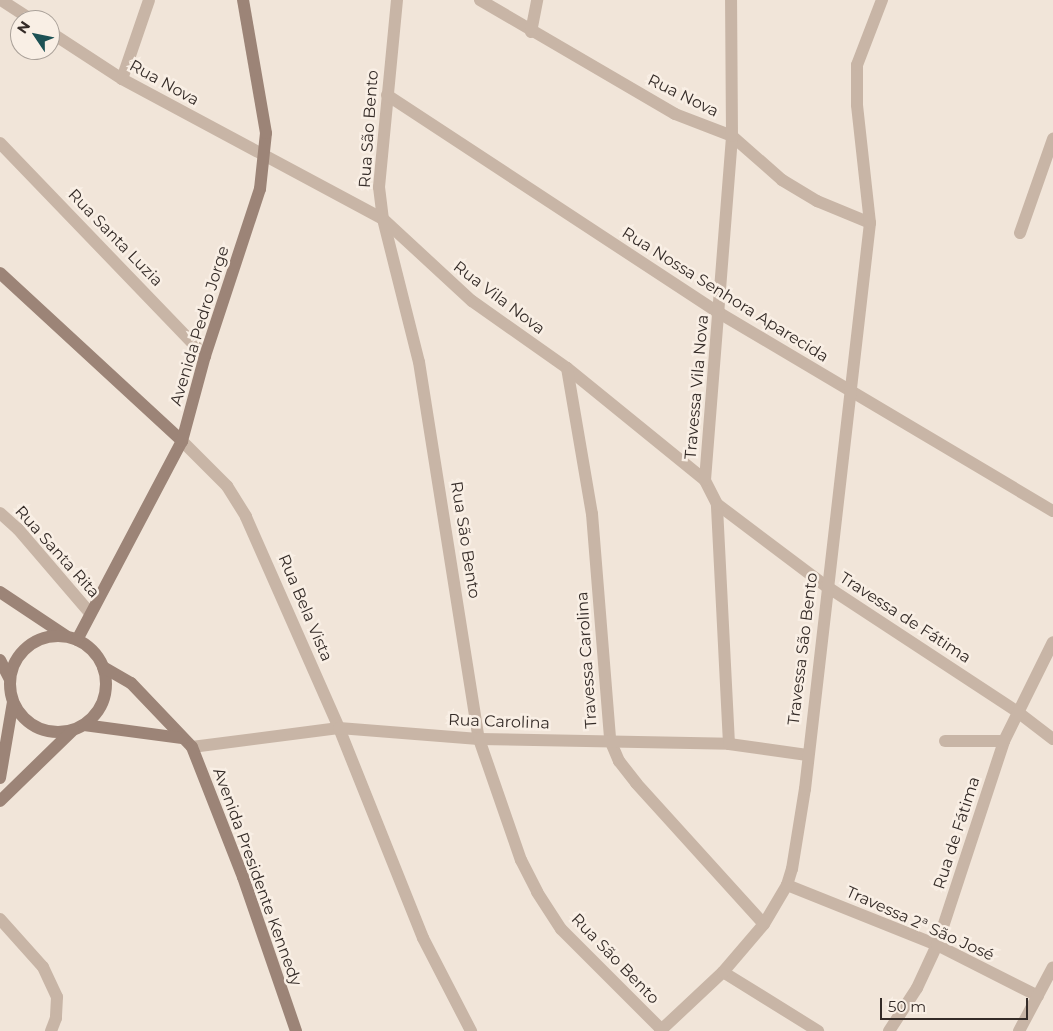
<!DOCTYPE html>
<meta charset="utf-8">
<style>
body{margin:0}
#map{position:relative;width:1053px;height:1031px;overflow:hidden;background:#f1e5d9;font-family:Montserrat,sans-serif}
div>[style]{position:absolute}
.street>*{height:12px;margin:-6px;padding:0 6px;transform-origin:6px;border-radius:6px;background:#c8b5a6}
.secondary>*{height:12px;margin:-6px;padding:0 6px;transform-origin:6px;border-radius:6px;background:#9c8477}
.secondary>.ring{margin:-6px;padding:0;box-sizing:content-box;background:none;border:12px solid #9c8477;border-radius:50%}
span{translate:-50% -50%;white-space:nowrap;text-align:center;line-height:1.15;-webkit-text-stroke:5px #f9efe5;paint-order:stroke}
.street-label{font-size:16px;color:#342b27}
.north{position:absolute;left:10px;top:10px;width:50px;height:50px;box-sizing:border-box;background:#f9efe5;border:1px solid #aaa199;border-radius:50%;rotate:304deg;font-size:14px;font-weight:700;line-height:20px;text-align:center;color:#342b27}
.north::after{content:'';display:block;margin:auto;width:18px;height:22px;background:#1d5255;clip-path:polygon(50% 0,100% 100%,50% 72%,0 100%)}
.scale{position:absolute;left:880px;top:998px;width:148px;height:22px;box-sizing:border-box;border:2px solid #342b27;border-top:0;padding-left:6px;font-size:15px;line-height:18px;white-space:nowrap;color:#342b27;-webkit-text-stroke:4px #f9efe5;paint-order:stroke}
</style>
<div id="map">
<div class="street">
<div style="left:1px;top:0;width:37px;rotate:33deg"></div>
<div style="left:397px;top:0;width:188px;rotate:95.5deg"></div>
<div style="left:379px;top:187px;width:32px;rotate:83deg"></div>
<div style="left:383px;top:219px;width:147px;rotate:75.9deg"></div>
<div style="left:419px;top:362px;width:382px;rotate:81deg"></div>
<div style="left:479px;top:739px;width:128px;rotate:70.9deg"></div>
<div style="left:521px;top:860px;width:36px;rotate:63deg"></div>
<div style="left:537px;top:892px;width:44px;rotate:57deg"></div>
<div style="left:561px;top:929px;width:144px;rotate:45deg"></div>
<div style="left:480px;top:0;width:226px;rotate:30.3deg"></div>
<div style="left:675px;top:114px;width:61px;rotate:21.1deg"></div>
<div style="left:732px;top:136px;width:67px;rotate:41.3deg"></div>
<div style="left:782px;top:180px;width:41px;rotate:31deg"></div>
<div style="left:817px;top:201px;width:57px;rotate:22.5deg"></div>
<div style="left:50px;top:32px;width:86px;rotate:33.1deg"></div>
<div style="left:122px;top:79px;width:296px;rotate:28.2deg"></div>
<div style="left:383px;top:219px;width:121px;rotate:42.7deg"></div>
<div style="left:472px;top:301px;width:116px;rotate:35.2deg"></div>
<div style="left:567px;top:368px;width:178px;rotate:39.1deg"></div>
<div style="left:531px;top:32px;width:33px;rotate:-79deg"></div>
<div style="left:122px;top:79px;width:83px;rotate:-71.1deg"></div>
<div style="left:387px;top:95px;width:399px;rotate:33.3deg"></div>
<div style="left:721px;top:314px;width:386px;rotate:30.7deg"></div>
<div style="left:0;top:143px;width:296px;rotate:46.1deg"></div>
<div style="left:1020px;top:233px;width:100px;rotate:-70.7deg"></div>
<div style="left:567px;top:368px;width:148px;rotate:80.3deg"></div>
<div style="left:592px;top:514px;width:227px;rotate:85.4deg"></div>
<div style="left:610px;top:740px;width:23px;rotate:67deg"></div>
<div style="left:619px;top:761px;width:28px;rotate:52deg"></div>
<div style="left:636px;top:783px;width:190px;rotate:47.8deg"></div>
<div style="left:182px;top:441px;width:64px;rotate:45deg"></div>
<div style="left:227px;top:486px;width:36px;rotate:58deg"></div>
<div style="left:246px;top:517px;width:231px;rotate:66.2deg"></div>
<div style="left:339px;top:728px;width:226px;rotate:68.2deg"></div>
<div style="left:423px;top:938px;width:105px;rotate:62.7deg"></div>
<div style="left:717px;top:504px;width:136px;rotate:37deg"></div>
<div style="left:826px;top:586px;width:231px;rotate:33.3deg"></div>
<div style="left:1019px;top:713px;width:43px;rotate:37.4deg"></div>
<div style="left:0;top:513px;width:24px;rotate:42deg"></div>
<div style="left:18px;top:529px;width:111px;rotate:49.4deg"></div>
<div style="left:945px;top:741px;width:59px"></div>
<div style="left:729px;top:744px;width:240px;rotate:-92.9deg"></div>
<div style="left:717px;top:504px;width:27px;rotate:-117deg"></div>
<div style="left:705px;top:480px;width:345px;rotate:-85.5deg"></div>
<div style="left:732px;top:136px;width:136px;rotate:-90.4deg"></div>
<div style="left:192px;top:747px;width:148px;rotate:-7.4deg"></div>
<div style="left:339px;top:728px;width:140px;rotate:4.5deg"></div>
<div style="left:479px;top:739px;width:250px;rotate:1.1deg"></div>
<div style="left:729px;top:744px;width:79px;rotate:8deg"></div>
<div style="left:787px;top:885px;width:162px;rotate:21.8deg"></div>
<div style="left:937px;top:945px;width:113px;rotate:26.8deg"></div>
<div style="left:0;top:919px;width:64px;rotate:48.1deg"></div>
<div style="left:43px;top:967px;width:33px;rotate:65deg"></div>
<div style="left:57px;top:997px;width:21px;rotate:93deg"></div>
<div style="left:56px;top:1018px;width:14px;rotate:111deg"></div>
<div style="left:723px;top:972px;width:112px;rotate:31.8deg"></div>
<div style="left:660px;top:1031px;width:86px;rotate:-43.1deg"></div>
<div style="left:723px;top:972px;width:63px;rotate:-49.5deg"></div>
<div style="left:764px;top:924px;width:45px;rotate:-59.5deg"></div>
<div style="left:787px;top:885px;width:17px;rotate:-73deg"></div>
<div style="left:792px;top:869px;width:81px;rotate:-80.8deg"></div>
<div style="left:805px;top:789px;width:570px;rotate:-83.45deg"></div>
<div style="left:870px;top:223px;width:119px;rotate:-96.3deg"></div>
<div style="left:857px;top:105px;width:40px;rotate:-90deg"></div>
<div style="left:857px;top:65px;width:70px;rotate:-69deg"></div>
<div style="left:889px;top:1031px;width:51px;rotate:-56.9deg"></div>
<div style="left:917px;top:988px;width:47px;rotate:-65.1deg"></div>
<div style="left:937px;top:945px;width:215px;rotate:-71.8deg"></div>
<div style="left:1004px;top:741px;width:110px;rotate:-63.7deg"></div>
<div style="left:1019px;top:1031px;width:72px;rotate:-62deg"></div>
</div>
<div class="secondary">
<div style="left:0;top:273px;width:248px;rotate:42.7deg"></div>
<div style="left:0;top:592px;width:79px;rotate:33.7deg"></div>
<div class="ring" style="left:10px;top:636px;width:84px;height:84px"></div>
<div style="left:77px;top:640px;width:225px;rotate:-62.2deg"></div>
<div style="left:182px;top:441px;width:88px;rotate:-74.9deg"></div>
<div style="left:205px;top:356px;width:176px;rotate:-71.8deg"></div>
<div style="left:260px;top:189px;width:56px;rotate:-83.9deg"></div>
<div style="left:266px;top:133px;width:135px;rotate:-99.8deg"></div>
<div style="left:0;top:660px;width:22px;rotate:63deg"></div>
<div style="left:103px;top:667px;width:32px;rotate:30deg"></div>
<div style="left:131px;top:683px;width:88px;rotate:46.4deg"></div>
<div style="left:192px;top:747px;width:140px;rotate:68.6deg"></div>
<div style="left:243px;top:877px;width:163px;rotate:71deg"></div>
<div style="left:84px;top:725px;width:99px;rotate:7.6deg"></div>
<div style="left:0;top:778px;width:77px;rotate:-80.3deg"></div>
<div style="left:0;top:801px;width:102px;rotate:-44.2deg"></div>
</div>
<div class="street-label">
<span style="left:164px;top:83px;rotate:29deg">Rua Nova</span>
<span style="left:683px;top:96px;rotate:26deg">Rua Nova</span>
<span style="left:369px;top:129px;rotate:-86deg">Rua São Bento</span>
<span style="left:115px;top:238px;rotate:46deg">Rua Santa Luzia</span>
<span style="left:725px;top:295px;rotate:32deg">Rua Nossa Senhora Aparecida</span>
<span style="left:499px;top:298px;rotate:37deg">Rua Vila Nova</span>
<span style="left:200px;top:326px;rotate:-73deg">Avenida Pedro Jorge</span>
<span style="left:697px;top:387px;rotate:-85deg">Travessa Vila Nova</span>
<span style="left:465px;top:540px;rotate:81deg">Rua São Bento</span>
<span style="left:57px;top:552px;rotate:48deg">Rua Santa Rita</span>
<span style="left:305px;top:608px;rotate:67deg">Rua Bela Vista</span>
<span style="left:905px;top:618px;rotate:33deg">Travessa de Fátima</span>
<span style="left:803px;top:649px;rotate:-83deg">Travessa São Bento</span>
<span style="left:587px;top:660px;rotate:-94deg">Travessa Carolina</span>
<span style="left:499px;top:722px;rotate:2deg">Rua Carolina</span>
<span style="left:957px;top:833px;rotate:-72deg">Rua de Fátima</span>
<span style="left:257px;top:877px;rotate:70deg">Avenida Presidente Kennedy</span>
<span style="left:920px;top:924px;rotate:24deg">Travessa 2ª São José</span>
<span style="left:615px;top:959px;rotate:46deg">Rua São Bento</span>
</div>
<div class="north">N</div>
<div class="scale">50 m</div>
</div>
